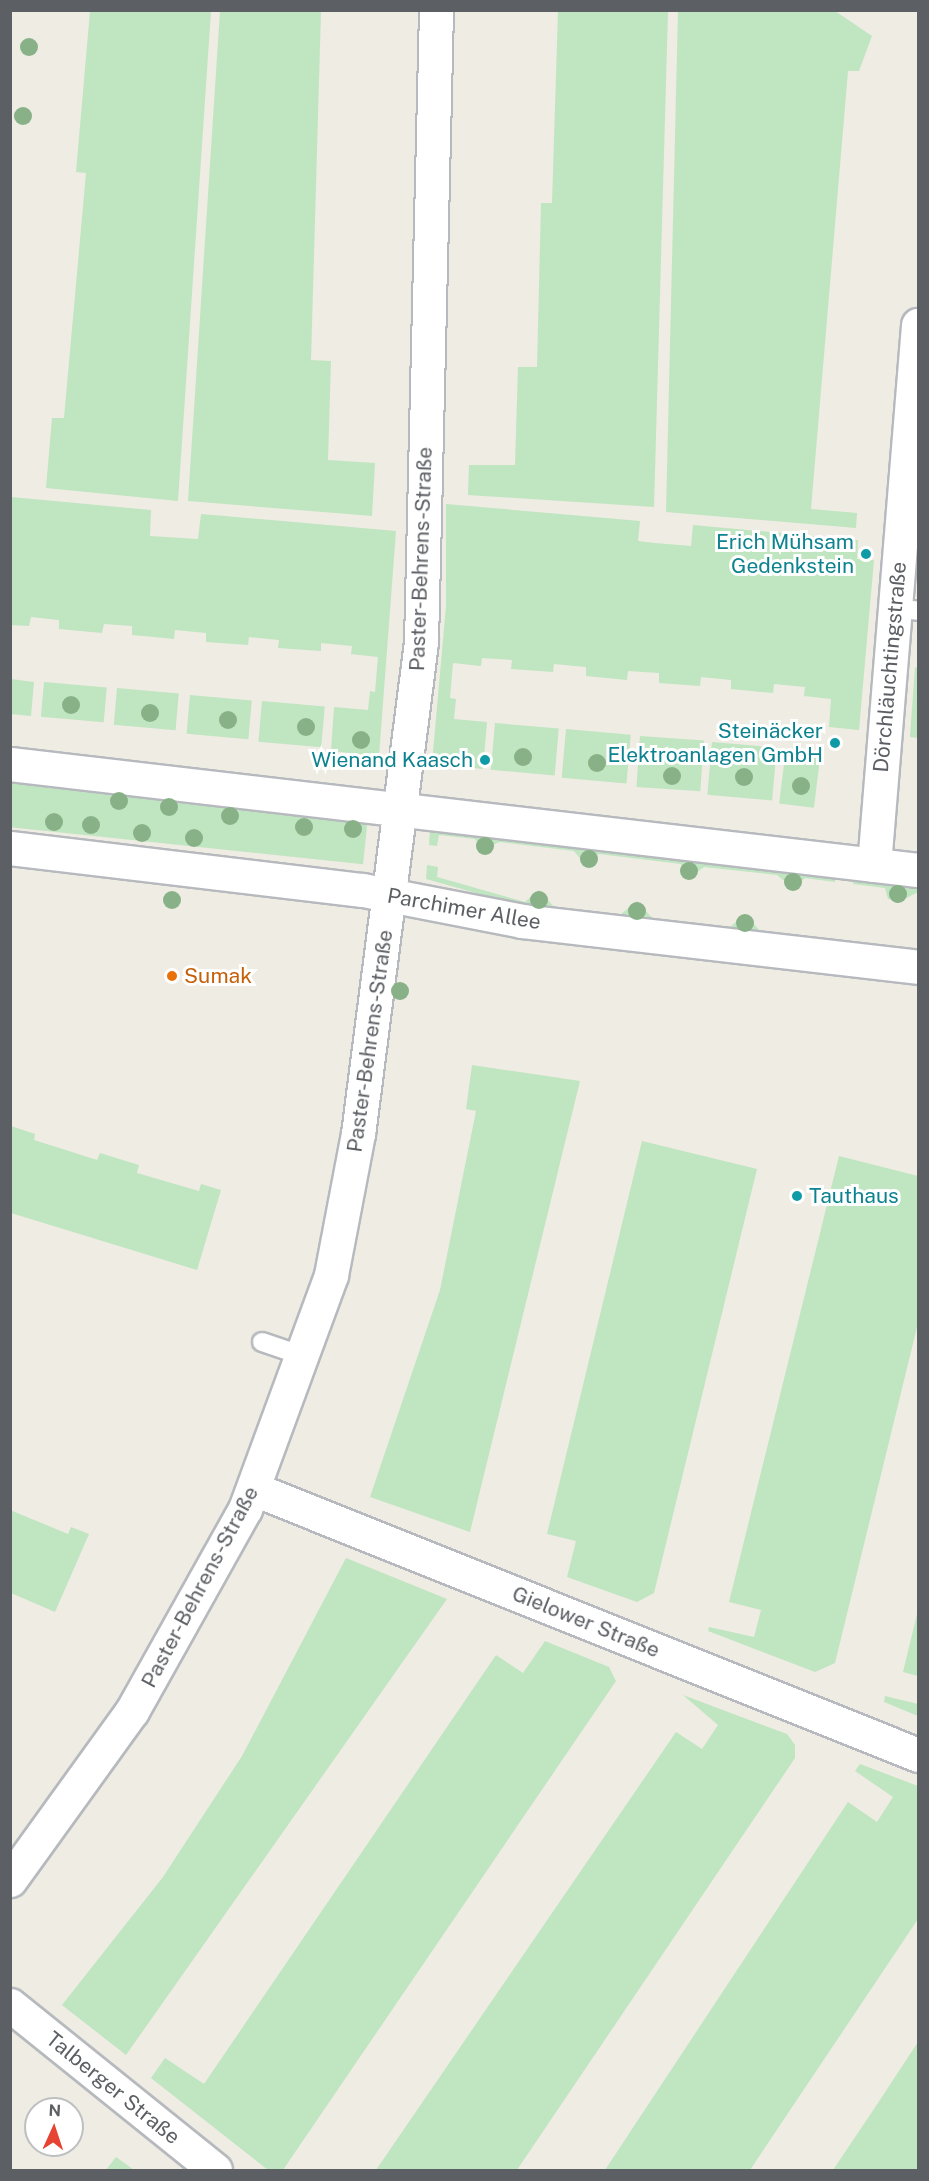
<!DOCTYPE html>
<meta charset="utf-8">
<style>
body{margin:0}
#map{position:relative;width:929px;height:2181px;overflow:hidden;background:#eeece3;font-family:"Public Sans",sans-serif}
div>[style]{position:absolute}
.green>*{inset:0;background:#c0e5c1;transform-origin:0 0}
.roads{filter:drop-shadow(2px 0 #b6b9bd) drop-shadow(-2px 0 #b6b9bd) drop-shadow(0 2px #b6b9bd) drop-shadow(0 -2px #b6b9bd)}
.service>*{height:18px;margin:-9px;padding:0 9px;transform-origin:9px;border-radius:9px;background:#fff}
.minor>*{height:33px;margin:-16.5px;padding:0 16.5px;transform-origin:16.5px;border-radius:16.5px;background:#fff}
.tertiary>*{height:33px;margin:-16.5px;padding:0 16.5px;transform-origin:16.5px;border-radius:16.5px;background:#fff}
.trees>*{width:18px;height:18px;margin:-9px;border-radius:50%;background:#88b187}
.dots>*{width:16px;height:16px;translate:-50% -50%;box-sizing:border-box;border:3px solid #fff;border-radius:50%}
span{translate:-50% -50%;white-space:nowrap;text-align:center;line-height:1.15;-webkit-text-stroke:6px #fff;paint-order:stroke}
.culture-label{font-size:21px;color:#0d838f}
.right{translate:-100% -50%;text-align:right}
.left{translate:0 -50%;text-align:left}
.street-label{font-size:21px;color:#5c5f64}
.food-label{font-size:21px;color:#c56008}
.frame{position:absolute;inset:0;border:12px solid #5c5f64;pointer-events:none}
.north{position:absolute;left:24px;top:2097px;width:60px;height:60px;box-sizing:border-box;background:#fff;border:2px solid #bebfc1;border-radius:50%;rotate:3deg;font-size:16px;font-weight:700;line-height:24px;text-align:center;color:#5c5f64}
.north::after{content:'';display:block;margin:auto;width:21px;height:27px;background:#e64332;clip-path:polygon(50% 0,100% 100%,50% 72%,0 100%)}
</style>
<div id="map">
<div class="green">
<div style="clip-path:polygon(90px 11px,211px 11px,178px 501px,46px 488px,52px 418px,64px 418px,86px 173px,76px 172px)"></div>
<div style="clip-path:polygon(220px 11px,321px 11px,311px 360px,331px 361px,328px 460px,375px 463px,372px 516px,188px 501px)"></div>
<div style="clip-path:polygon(558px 11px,668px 11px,654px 507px,468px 495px,469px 465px,515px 465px,518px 367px,537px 367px,541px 203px,552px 203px)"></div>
<div style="clip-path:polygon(678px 11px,835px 11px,872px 36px,859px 71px,848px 71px,811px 509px,857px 513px,856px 528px,666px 512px)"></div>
<div style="clip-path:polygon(11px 497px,151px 510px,150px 536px,198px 539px,201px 514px,396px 531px,379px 756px,331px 751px,334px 707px,368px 710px,370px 691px,375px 692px,378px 657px,351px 654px,352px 646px,321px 643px,321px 651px,278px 648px,279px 640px,249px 637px,248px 645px,206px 642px,206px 633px,175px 630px,174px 639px,154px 637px,132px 635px,132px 626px,104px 624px,102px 633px,59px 629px,59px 620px,31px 617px,29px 626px,11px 625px)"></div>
<div style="clip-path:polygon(446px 504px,640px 521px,638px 541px,655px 543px,691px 546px,693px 525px,858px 540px,857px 559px,874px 560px,859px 730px,829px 727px,831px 699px,804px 696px,805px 687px,774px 684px,773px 693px,731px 689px,731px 680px,701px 677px,700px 686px,659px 683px,659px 673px,628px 671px,627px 680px,586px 676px,586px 667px,554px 664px,553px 672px,511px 669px,512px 660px,482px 658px,481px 666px,453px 663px,450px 698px,456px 699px,454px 719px,487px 722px,483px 769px,432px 763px,446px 606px)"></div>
<div style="clip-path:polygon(915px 667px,918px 668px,918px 738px,910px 737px)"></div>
<div style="clip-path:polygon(11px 679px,34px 682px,31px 716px,11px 714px)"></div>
<div style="left:44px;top:682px;width:63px;height:35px;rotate:5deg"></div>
<div style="left:117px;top:688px;width:62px;height:37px;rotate:5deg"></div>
<div style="left:190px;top:695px;width:62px;height:39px;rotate:5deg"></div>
<div style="left:262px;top:701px;width:63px;height:41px;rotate:5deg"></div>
<div style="left:495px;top:723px;width:64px;height:47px;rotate:5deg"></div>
<div style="left:566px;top:729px;width:65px;height:49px;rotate:5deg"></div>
<div style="left:640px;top:736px;width:64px;height:51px;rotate:4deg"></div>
<div style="left:712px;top:742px;width:65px;height:53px;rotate:5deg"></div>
<div style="left:786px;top:748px;width:35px;height:56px;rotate:7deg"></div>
<div style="left:11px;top:779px;width:359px;height:48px;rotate:6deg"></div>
<div style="clip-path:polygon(430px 829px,836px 876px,835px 882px,805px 878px,793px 888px,777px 875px,704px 867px,692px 876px,681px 874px,681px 864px,599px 854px,584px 863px,574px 851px,499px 842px,482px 851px,475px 839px,439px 835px,437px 846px,429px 845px)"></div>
<div style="clip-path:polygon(427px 865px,438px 867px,437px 877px,525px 902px,539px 890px,554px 907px,620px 915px,637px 901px,653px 919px,729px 928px,745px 914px,761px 932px,815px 938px,814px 942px,523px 906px,426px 879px)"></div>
<div style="clip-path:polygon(854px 878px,918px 885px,918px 892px,901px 901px,888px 899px,885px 888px,853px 884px)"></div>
<div style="clip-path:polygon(472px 1065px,580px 1081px,470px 1532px,370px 1497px,440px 1290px,476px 1111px,466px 1109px)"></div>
<div style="clip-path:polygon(11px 1126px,35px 1134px,34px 1140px,97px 1160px,100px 1153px,139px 1165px,137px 1173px,199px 1191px,201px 1184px,221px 1190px,197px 1270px,11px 1213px)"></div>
<div style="clip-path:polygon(642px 1141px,757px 1169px,654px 1593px,637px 1602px,567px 1577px,576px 1541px,547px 1534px)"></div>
<div style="clip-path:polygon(839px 1156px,918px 1176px,918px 1323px,835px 1663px,815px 1672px,708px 1631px,709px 1627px,754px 1637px,761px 1610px,729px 1602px)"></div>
<div style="clip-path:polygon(10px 1510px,68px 1534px,71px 1527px,89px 1534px,55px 1612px,11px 1593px)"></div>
<div style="clip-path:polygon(346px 1558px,447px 1599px,126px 2055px,62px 2005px,163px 1877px,242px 1756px)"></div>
<div style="clip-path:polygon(918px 1610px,918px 1676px,903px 1672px)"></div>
<div style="clip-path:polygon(545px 1641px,609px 1667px,616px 1681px,283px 2170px,268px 2170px,151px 2078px,165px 2058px,204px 2084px,496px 1655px,523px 1673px)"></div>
<div style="clip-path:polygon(683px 1695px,787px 1734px,795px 1745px,795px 1758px,517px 2170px,376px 2170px,676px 1732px,702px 1749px,718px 1725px)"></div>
<div style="clip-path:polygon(885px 1696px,918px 1704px,918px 1716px,884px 1702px)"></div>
<div style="clip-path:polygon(860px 1764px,918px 1786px,918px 1919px,750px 2170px,605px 2170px,848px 1802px,877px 1822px,893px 1797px,855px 1771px)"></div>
<div style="clip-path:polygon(918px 2042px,918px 2170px,833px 2170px,876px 2106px)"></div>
<div style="clip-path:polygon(116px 2157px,134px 2170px,106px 2170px)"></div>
</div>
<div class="roads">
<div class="service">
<div style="left:895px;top:608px;width:23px;rotate:7deg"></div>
<div style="left:262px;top:1342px;width:43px;rotate:18.9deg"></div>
</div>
<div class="minor">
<div style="left:874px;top:865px;width:542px;rotate:-85.34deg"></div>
<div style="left:254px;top:1489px;width:715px;rotate:21.83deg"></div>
<div style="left:10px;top:1880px;width:208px;rotate:-54.2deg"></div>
<div style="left:132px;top:1711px;width:231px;rotate:-60.8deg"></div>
<div style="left:245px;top:1509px;width:249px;rotate:-69.8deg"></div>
<div style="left:331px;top:1275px;width:144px;rotate:-79.2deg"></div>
<div style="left:358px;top:1134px;width:496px;rotate:-82.7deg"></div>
<div style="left:421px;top:642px;width:632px;rotate:-88.64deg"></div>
<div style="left:10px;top:2005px;width:263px;rotate:38.8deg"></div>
</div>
<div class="tertiary">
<div style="left:10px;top:764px;width:914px;rotate:6.66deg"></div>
<div style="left:10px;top:848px;width:355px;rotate:6.8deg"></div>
<div style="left:363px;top:890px;width:162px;rotate:11deg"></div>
<div style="left:522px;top:921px;width:399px;rotate:6.6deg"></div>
</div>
</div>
<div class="trees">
<div style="left:29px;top:47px"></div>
<div style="left:23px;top:116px"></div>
<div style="left:71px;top:705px"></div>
<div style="left:150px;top:713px"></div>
<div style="left:228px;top:720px"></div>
<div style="left:306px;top:727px"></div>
<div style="left:361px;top:740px"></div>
<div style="left:523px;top:757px"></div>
<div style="left:597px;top:763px"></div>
<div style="left:672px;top:776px"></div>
<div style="left:744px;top:777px"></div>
<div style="left:801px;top:786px"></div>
<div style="left:119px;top:801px"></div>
<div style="left:169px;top:807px"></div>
<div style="left:230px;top:816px"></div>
<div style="left:54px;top:822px"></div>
<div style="left:91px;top:825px"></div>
<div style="left:304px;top:827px"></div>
<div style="left:353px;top:829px"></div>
<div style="left:142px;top:833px"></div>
<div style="left:194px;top:838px"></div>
<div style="left:485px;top:846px"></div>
<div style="left:589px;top:859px"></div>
<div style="left:689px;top:871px"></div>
<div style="left:793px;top:882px"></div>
<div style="left:898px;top:894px"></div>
<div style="left:172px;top:900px"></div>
<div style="left:539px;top:900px"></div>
<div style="left:637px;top:911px"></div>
<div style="left:745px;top:923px"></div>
<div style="left:400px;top:991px"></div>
</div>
<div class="dots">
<div style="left:866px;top:554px;background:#0f9aa8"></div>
<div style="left:835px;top:743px;background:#0f9aa8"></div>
<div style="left:485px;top:760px;background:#0f9aa8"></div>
<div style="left:172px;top:976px;background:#e8710a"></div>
<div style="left:797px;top:1196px;background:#0f9aa8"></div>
</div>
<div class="culture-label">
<span class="right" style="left:854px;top:554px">Erich Mühsam<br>Gedenkstein</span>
<span class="right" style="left:823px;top:743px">Steinäcker<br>Elektroanlagen GmbH</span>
<span class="right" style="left:473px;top:760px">Wienand Kaasch</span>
<span class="left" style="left:809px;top:1196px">Tauthaus</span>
</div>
<div class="street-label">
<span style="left:421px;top:559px;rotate:-88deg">Paster-Behrens-Straße</span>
<span style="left:890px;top:667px;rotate:-85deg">Dörchläuchtingstraße</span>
<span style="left:464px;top:909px;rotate:10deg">Parchimer Allee</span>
<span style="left:370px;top:1041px;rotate:-82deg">Paster-Behrens-Straße</span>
<span style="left:200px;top:1587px;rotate:-62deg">Paster-Behrens-Straße</span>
<span style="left:586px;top:1622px;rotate:22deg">Gielower Straße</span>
<span style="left:113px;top:2088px;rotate:39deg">Talberger Straße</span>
</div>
<div class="food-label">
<span class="left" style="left:184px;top:976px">Sumak</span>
</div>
<div class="frame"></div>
<div class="north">N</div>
</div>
